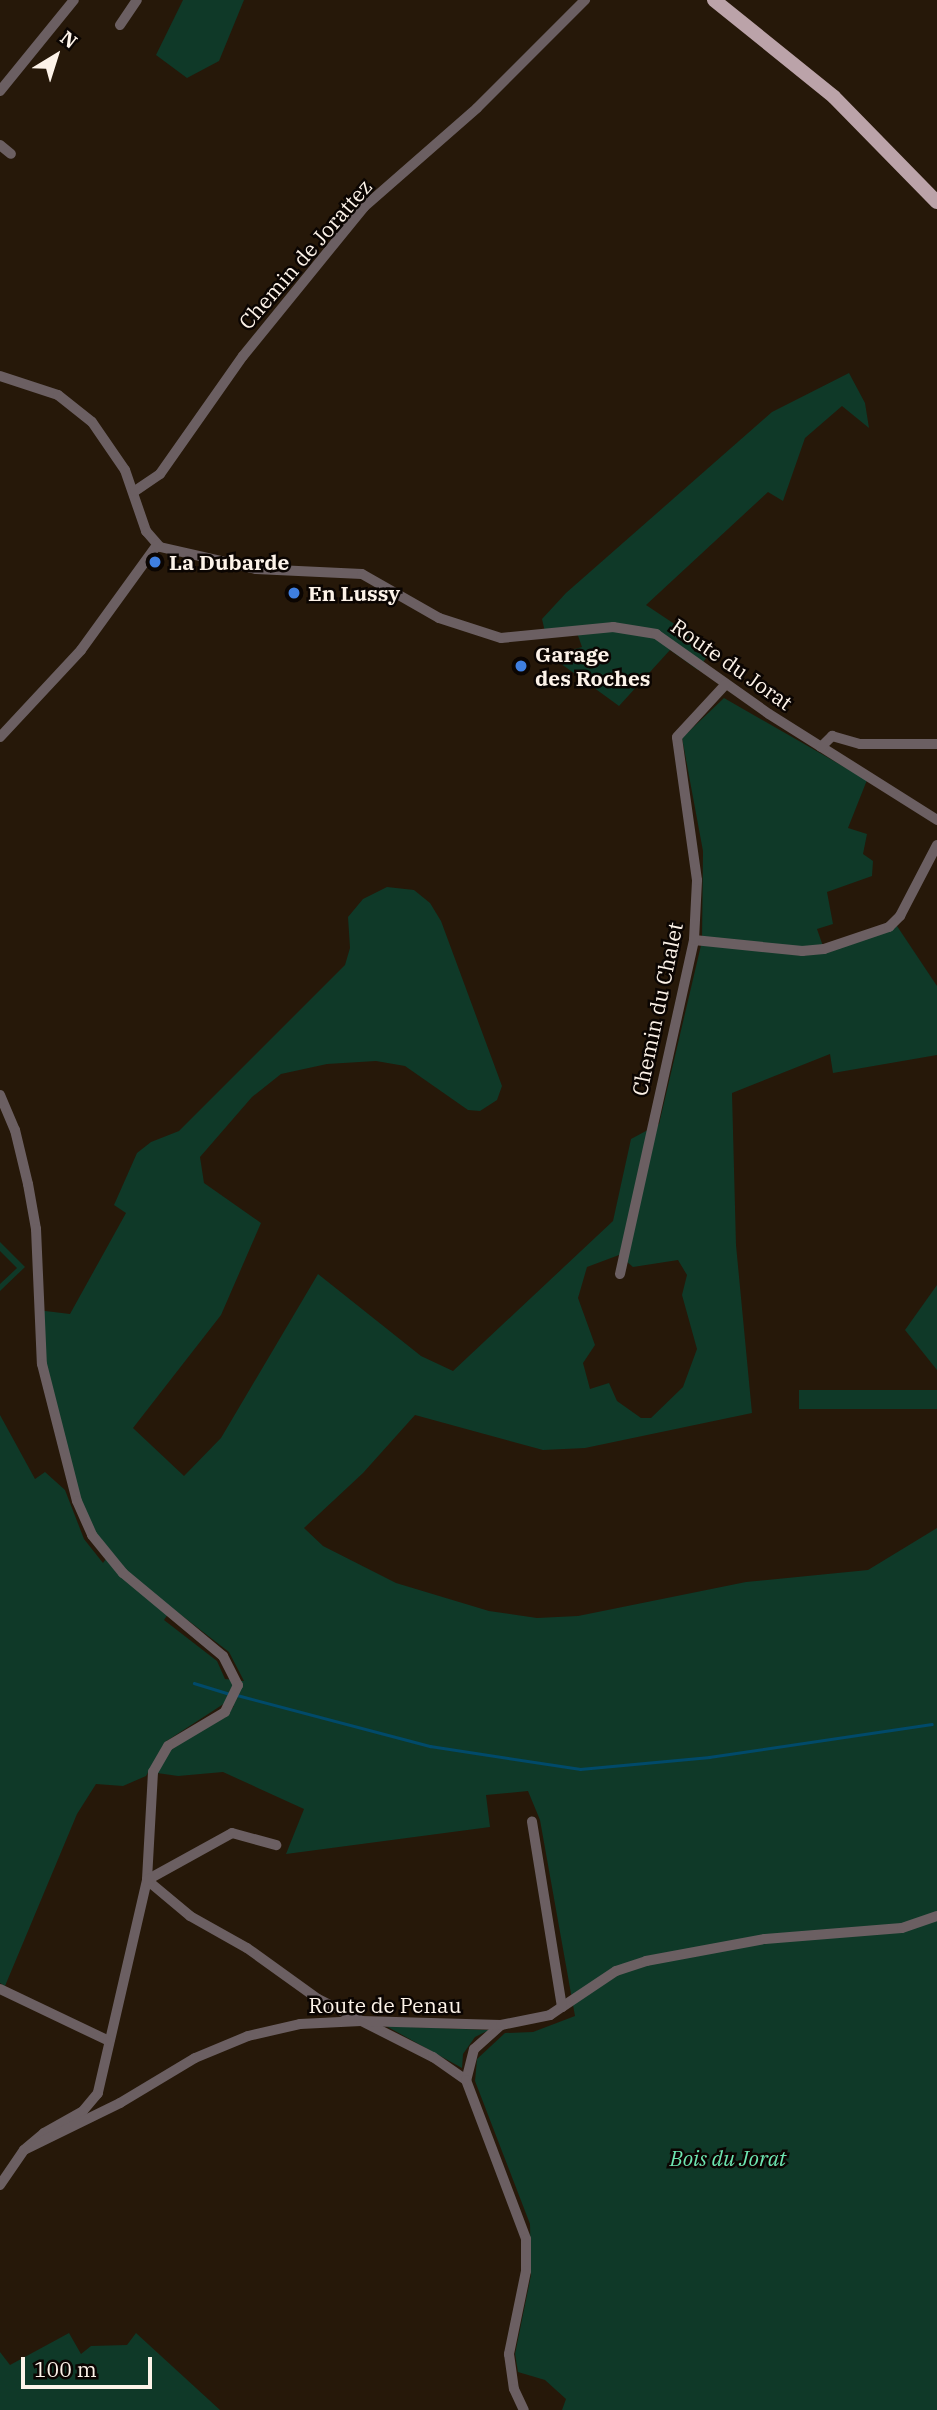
<!DOCTYPE html>
<style>
body{margin:0}
#map{position:relative;width:937px;height:2410px;overflow:hidden;background:#261809;font-family:"IBM Plex Serif",serif}
div>[style]{position:absolute}
.green>*{inset:0;background:#0f3928;transform-origin:0 0}
.stream>*{height:2.5px;margin:-1.25px;padding:0 1.25px;transform-origin:1.25px;border-radius:1.25px;background:#014a6a}
.minor>*{height:10px;margin:-5px;padding:0 5px;transform-origin:5px;border-radius:5px;background:#6b5f62}
.major>*{height:14px;margin:-7px;padding:0 7px;transform-origin:7px;border-radius:7px;background:#bba3a9}
.dots>*{width:19px;height:19px;translate:-50% -50%;box-sizing:border-box;border:4px solid #0b0502;border-radius:50%}
span{translate:-50% -50%;white-space:nowrap;text-align:center;line-height:1.15;-webkit-text-stroke:5px #0b0502;paint-order:stroke}
.street-label{font-size:21px;color:#fdf3e9}
.poi-label{font-size:21px;color:#fdf3e9;font-weight:700}
.left{translate:0 -50%;text-align:left}
.park-label{font-size:21px;color:#6de6b1;font-style:italic}
.north{position:absolute;left:21px;top:21px;width:70px;height:70px;-webkit-text-stroke:5px #0b0502;paint-order:stroke;rotate:38deg;font-size:19px;font-weight:700;line-height:28px;text-align:center;color:#fdf3e9}
.north::after{content:'';display:block;margin:auto;width:24px;height:32px;background:#fdf3e9;clip-path:polygon(50% 0,100% 100%,50% 72%,0 100%)}
.scale{position:absolute;left:21px;top:2357px;width:131px;height:32px;box-sizing:border-box;border:4px solid #fdf3e9;border-top:0;padding-left:9px;font-size:21px;line-height:24px;white-space:nowrap;color:#fdf3e9;-webkit-text-stroke:5px #0b0502;paint-order:stroke}
</style>
<div id="map">
<div class="green">
<div style="clip-path:polygon(183px 0,244px 0,219px 61px,187px 78px,156px 55px)"></div>
<div style="clip-path:polygon(849px 373px,865px 403px,869px 428px,842px 406px,805px 438px,783px 501px,768px 492px,646px 605px,682px 629px,708px 655px,698px 670px,670px 650px,619px 706px,560px 663px,568px 651px,582px 647px,576px 630px,545px 632px,542px 619px,566px 593px,772px 412px)"></div>
<div style="clip-path:polygon(evenodd,724px 698px,867px 780px,848px 828px,867px 834px,863px 854px,873px 861px,872px 876px,827px 892px,833px 924px,817px 929px,824px 949px,895px 923px,937px 986px,937px 1055px,833px 1073px,830px 1054px,732px 1093px,736px 1245px,752px 1413px,585px 1448px,543px 1450px,415px 1415px,363px 1473px,304px 1528px,323px 1546px,396px 1583px,489px 1611px,537px 1618px,578px 1616px,746px 1582px,868px 1570px,937px 1528px,937px 2410px,562px 2410px,566px 2399px,545px 2380px,518px 2372px,515px 2354px,531px 2275px,530px 2224px,475px 2081px,477px 2059px,505px 2033px,533px 2032px,575px 2016px,540px 1820px,528px 1791px,486px 1795px,490px 1827px,286px 1854px,304px 1809px,223px 1772px,178px 1776px,157px 1773px,171px 1749px,227px 1715px,234px 1706px,225px 1703px,165px 1742px,146px 1776px,123px 1786px,96px 1784px,77px 1814px,5px 1986px,0 1983px,0 1415px,35px 1479px,45px 1472px,65px 1490px,84px 1539px,103px 1563px,108px 1556px,92px 1535px,56px 1428px,37px 1310px,70px 1314px,126px 1213px,114px 1205px,137px 1153px,151px 1142px,179px 1131px,345px 965px,350px 948px,348px 917px,363px 899px,387px 887px,414px 890px,430px 903px,441px 921px,502px 1086px,497px 1100px,480px 1111px,468px 1110px,405px 1066px,376px 1061px,327px 1064px,281px 1074px,252px 1097px,200px 1157px,204px 1183px,261px 1223px,221px 1315px,133px 1428px,184px 1476px,221px 1438px,318px 1274px,421px 1356px,453px 1371px,613px 1221px,631px 1139px,659px 1124px,702px 941px,703px 851px,682px 738px,724px 698px,619px 1255px,633px 1267px,678px 1260px,687px 1275px,682px 1295px,697px 1349px,683px 1387px,651px 1418px,641px 1418px,617px 1401px,609px 1383px,590px 1389px,583px 1363px,595px 1345px,578px 1298px,587px 1267px,619px 1255px,724px 698px,172px 1608px,229px 1652px,244px 1681px,225px 1679px,217px 1661px,164px 1620px,172px 1608px)"></div>
<div style="clip-path:polygon(0 1242px,25px 1267px,0 1291px,0 1284px,17px 1268px,0 1251px)"></div>
<div style="clip-path:polygon(937px 1285px,937px 1370px,905px 1330px)"></div>
<div style="left:937px;top:1390px;width:19px;height:138px;rotate:90deg"></div>
<div style="clip-path:polygon(386px 2026px,410px 2027px,489px 2030px,475px 2037px,463px 2054px,462px 2068px)"></div>
<div style="clip-path:polygon(69px 2333px,81px 2354px,91px 2346px,127px 2345px,136px 2333px,220px 2410px,0 2410px,0 2352px,10px 2365px)"></div>
</div>
<div class="stream">
<div style="left:194px;top:1683px;width:38px;rotate:17deg"></div>
<div style="left:237px;top:1695px;width:200px;rotate:14.8deg"></div>
<div style="left:430px;top:1746px;width:152px;rotate:8.7deg"></div>
<div style="left:580px;top:1769px;width:130px;rotate:-5.3deg"></div>
<div style="left:709px;top:1757px;width:225px;rotate:-8.4deg"></div>
</div>
<div class="minor">
<div style="left:120px;top:25px;width:30px;rotate:-56deg"></div>
<div style="left:0;top:91px;width:117px;rotate:-50.9deg"></div>
<div style="left:0;top:145px;width:14px;rotate:39deg"></div>
<div style="left:0;top:376px;width:61px;rotate:18.1deg"></div>
<div style="left:58px;top:395px;width:43px;rotate:38.5deg"></div>
<div style="left:92px;top:422px;width:58px;rotate:55.5deg"></div>
<div style="left:125px;top:470px;width:65px;rotate:71deg"></div>
<div style="left:146px;top:531px;width:21px;rotate:49deg"></div>
<div style="left:160px;top:547px;width:98px;rotate:12.9deg"></div>
<div style="left:256px;top:569px;width:106px;rotate:2.7deg"></div>
<div style="left:362px;top:574px;width:89px;rotate:29.7deg"></div>
<div style="left:439px;top:618px;width:65px;rotate:17.9deg"></div>
<div style="left:501px;top:638px;width:113px;rotate:-5.6deg"></div>
<div style="left:613px;top:627px;width:44px;rotate:9.2deg"></div>
<div style="left:656px;top:634px;width:138px;rotate:35.3deg"></div>
<div style="left:769px;top:714px;width:199px;rotate:32.2deg"></div>
<div style="left:135px;top:491px;width:30px;rotate:-34deg"></div>
<div style="left:160px;top:474px;width:144px;rotate:-54.9deg"></div>
<div style="left:243px;top:356px;width:192px;rotate:-50.9deg"></div>
<div style="left:364px;top:207px;width:150px;rotate:-41.2deg"></div>
<div style="left:477px;top:108px;width:153px;rotate:-45deg"></div>
<div style="left:0;top:737px;width:119px;rotate:-47deg"></div>
<div style="left:81px;top:650px;width:130px;rotate:-54.1deg"></div>
<div style="left:821px;top:747px;width:16px;rotate:-45deg"></div>
<div style="left:832px;top:736px;width:29px;rotate:16deg"></div>
<div style="left:860px;top:744px;width:77px"></div>
<div style="left:694px;top:940px;width:109px;rotate:5.8deg"></div>
<div style="left:802px;top:951px;width:22px;rotate:-5deg"></div>
<div style="left:824px;top:949px;width:69px;rotate:-18.7deg"></div>
<div style="left:889px;top:927px;width:16px;rotate:-45deg"></div>
<div style="left:900px;top:916px;width:80px;rotate:-62.5deg"></div>
<div style="left:0;top:1095px;width:38px;rotate:67deg"></div>
<div style="left:15px;top:1130px;width:56px;rotate:76.5deg"></div>
<div style="left:28px;top:1184px;width:46px;rotate:79.9deg"></div>
<div style="left:36px;top:1229px;width:135px;rotate:87.5deg"></div>
<div style="left:42px;top:1364px;width:141px;rotate:75.7deg"></div>
<div style="left:77px;top:1501px;width:37px;rotate:66deg"></div>
<div style="left:92px;top:1535px;width:49px;rotate:50.8deg"></div>
<div style="left:123px;top:1573px;width:130px;rotate:39.7deg"></div>
<div style="left:223px;top:1656px;width:33px;rotate:63deg"></div>
<div style="left:238px;top:1685px;width:30px;rotate:116deg"></div>
<div style="left:225px;top:1712px;width:66px;rotate:149.2deg"></div>
<div style="left:168px;top:1746px;width:30px;rotate:120deg"></div>
<div style="left:153px;top:1772px;width:108px;rotate:93.2deg"></div>
<div style="left:147px;top:1880px;width:219px;rotate:103deg"></div>
<div style="left:98px;top:2093px;width:23px;rotate:130deg"></div>
<div style="left:83px;top:2111px;width:45px;rotate:150.6deg"></div>
<div style="left:44px;top:2133px;width:26px;rotate:140deg"></div>
<div style="left:620px;top:1274px;width:342px;rotate:-77.5deg"></div>
<div style="left:694px;top:940px;width:60px;rotate:-87.1deg"></div>
<div style="left:697px;top:880px;width:144px;rotate:-98deg"></div>
<div style="left:677px;top:737px;width:71px;rotate:-47.3deg"></div>
<div style="left:147px;top:1880px;width:56px;rotate:39.9deg"></div>
<div style="left:190px;top:1916px;width:65px;rotate:29.3deg"></div>
<div style="left:247px;top:1948px;width:87px;rotate:35.7deg"></div>
<div style="left:318px;top:1999px;width:129px;rotate:26.8deg"></div>
<div style="left:433px;top:2057px;width:40px;rotate:34.9deg"></div>
<div style="left:147px;top:1880px;width:97px;rotate:-28.9deg"></div>
<div style="left:232px;top:1833px;width:46px;rotate:15.3deg"></div>
<div style="left:0;top:1989px;width:121px;rotate:25.5deg"></div>
<div style="left:562px;top:2007px;width:65px;rotate:-33.7deg"></div>
<div style="left:616px;top:1971px;width:32px;rotate:-18deg"></div>
<div style="left:646px;top:1961px;width:121px;rotate:-10.5deg"></div>
<div style="left:765px;top:1939px;width:137px;rotate:-4.6deg"></div>
<div style="left:902px;top:1928px;width:37px;rotate:-19deg"></div>
<div style="left:501px;top:2025px;width:36px;rotate:138deg"></div>
<div style="left:474px;top:2049px;width:32px;rotate:104deg"></div>
<div style="left:466px;top:2080px;width:170px;rotate:69.3deg"></div>
<div style="left:526px;top:2239px;width:32px;rotate:90deg"></div>
<div style="left:526px;top:2271px;width:85px;rotate:101.6deg"></div>
<div style="left:509px;top:2354px;width:35px;rotate:82deg"></div>
<div style="left:514px;top:2389px;width:23px;rotate:65deg"></div>
<div style="left:0;top:2185px;width:42px;rotate:-55.6deg"></div>
<div style="left:24px;top:2150px;width:107px;rotate:-26.1deg"></div>
<div style="left:120px;top:2103px;width:87px;rotate:-31deg"></div>
<div style="left:195px;top:2058px;width:57px;rotate:-22.5deg"></div>
<div style="left:248px;top:2036px;width:53px;rotate:-13deg"></div>
<div style="left:300px;top:2024px;width:61px;rotate:-2.8deg"></div>
<div style="left:361px;top:2021px;width:140px;rotate:1.6deg"></div>
<div style="left:501px;top:2025px;width:50px;rotate:-11.5deg"></div>
<div style="left:550px;top:2015px;width:14px;rotate:-34deg"></div>
<div style="left:562px;top:2007px;width:188px;rotate:-99.2deg"></div>
</div>
<div class="major">
<div style="left:714px;top:0;width:154px;rotate:38.9deg"></div>
<div style="left:834px;top:97px;width:147px;rotate:45.6deg"></div>
</div>
<div class="dots">
<div style="left:155px;top:562px;background:#3f7fe0"></div>
<div style="left:294px;top:593px;background:#3f7fe0"></div>
<div style="left:521px;top:666px;background:#3f7fe0"></div>
</div>
<div class="street-label">
<span style="left:305px;top:254px;rotate:-49deg">Chemin de Jorattez</span>
<span style="left:732px;top:664px;rotate:35deg">Route du Jorat</span>
<span style="left:657px;top:1009px;rotate:-78deg">Chemin du Chalet</span>
<span style="left:385px;top:2005px">Route de Penau</span>
</div>
<div class="poi-label">
<span class="left" style="left:169px;top:562px">La Dubarde</span>
<span class="left" style="left:308px;top:593px">En Lussy</span>
<span class="left" style="left:535px;top:666px">Garage<br>des Roches</span>
</div>
<div class="park-label">
<span style="left:728px;top:2158px">Bois du Jorat</span>
</div>
<div class="north">N</div>
<div class="scale">100 m</div>
</div>
